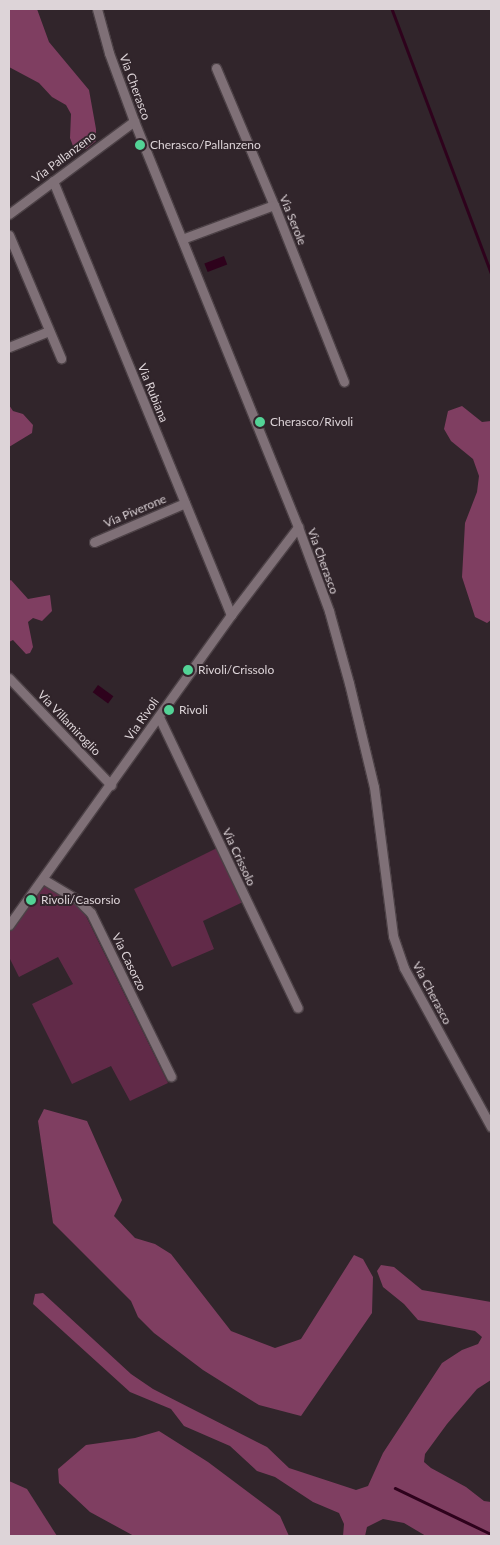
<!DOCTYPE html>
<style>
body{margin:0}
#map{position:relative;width:500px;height:1545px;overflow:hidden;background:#31252b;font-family:Lato,sans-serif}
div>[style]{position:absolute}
.green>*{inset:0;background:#612a48}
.forest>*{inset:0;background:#7f3e61}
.water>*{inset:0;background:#2e021c;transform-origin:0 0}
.stream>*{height:2.5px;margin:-1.25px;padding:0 1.25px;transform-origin:1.25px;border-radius:1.25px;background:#2e021c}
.roads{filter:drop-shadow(1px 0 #4c4146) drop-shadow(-1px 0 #4c4146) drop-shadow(0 1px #4c4146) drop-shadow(0 -1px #4c4146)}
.minor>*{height:9px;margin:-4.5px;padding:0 4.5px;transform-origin:4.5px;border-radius:4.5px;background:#7f7077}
.dots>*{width:14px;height:14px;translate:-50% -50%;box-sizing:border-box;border:2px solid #31252b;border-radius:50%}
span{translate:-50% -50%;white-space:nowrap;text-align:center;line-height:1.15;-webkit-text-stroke:4px #31252b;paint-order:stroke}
.street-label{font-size:12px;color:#ddd4d8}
.poi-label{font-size:12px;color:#ddd4d8}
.left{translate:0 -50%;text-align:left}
.frame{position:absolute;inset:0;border:10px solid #ddd4d8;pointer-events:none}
</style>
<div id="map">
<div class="green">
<div style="clip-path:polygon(217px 848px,243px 902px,203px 921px,214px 949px,172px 967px,134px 889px)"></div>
<div style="clip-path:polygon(44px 885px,82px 908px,168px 1083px,130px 1101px,111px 1066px,72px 1084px,32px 1004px,73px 984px,58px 957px,19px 977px,9px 957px,9px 931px)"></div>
</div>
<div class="forest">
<div style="clip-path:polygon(9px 9px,37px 9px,49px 42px,89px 90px,96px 129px,96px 141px,86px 149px,73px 146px,70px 138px,71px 114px,66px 105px,52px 97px,39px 83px,9px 67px)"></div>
<div style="clip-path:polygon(9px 405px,13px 411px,23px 414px,33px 425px,32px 433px,9px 447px)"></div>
<div style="clip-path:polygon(462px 406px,482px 422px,491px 421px,491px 620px,487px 623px,475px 617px,462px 577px,465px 523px,477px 492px,479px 476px,473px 459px,451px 441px,444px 429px,448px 411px)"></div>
<div style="clip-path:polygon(11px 580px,28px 599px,50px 595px,52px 611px,42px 621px,33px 618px,28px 622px,33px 647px,30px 653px,26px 654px,13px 640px,9px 642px,9px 581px)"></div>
<div style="clip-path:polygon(44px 1109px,87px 1121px,122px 1200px,114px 1216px,135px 1238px,155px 1244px,171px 1254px,231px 1331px,275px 1348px,301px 1339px,354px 1255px,363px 1259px,373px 1277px,372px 1313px,301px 1416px,259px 1405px,203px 1370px,154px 1333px,138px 1317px,131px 1301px,53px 1223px,38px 1121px)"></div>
<div style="clip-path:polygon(381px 1265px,394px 1267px,422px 1290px,491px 1302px,491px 1380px,477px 1389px,447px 1424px,425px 1454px,424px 1462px,431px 1468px,466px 1487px,484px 1501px,491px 1502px,491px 1536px,426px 1536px,404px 1523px,383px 1519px,367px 1527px,365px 1536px,343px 1536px,344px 1524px,339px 1513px,313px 1502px,275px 1477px,257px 1471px,230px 1446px,184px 1426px,171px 1409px,130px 1392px,33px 1304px,35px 1294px,43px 1293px,131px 1374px,153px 1389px,267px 1447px,289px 1468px,356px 1490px,368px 1486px,383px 1453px,442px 1363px,462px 1350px,478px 1344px,482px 1337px,475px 1331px,418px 1320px,404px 1304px,383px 1287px,377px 1271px)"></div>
<div style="clip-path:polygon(159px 1431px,208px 1462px,280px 1516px,289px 1536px,134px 1536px,90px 1512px,59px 1483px,58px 1469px,86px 1445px,135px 1438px)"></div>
<div style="clip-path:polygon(9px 1481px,27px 1489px,57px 1536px,9px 1536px)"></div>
</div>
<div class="water">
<div style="left:224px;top:256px;width:9px;height:21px;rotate:69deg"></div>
<div style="left:98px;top:685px;width:19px;height:9px;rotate:36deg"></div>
</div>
<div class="stream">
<div style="left:392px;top:9px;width:282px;rotate:69.4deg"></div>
<div style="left:395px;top:1488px;width:106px;rotate:25.6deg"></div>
</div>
<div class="roads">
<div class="minor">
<div style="left:97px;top:9px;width:46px;rotate:74.7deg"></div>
<div style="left:109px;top:53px;width:72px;rotate:69.8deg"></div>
<div style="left:134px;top:121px;width:438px;rotate:68deg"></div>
<div style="left:298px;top:527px;width:90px;rotate:69.7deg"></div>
<div style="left:329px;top:611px;width:75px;rotate:74.5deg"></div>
<div style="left:349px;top:683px;width:107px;rotate:76.5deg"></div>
<div style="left:374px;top:787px;width:150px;rotate:82.7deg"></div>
<div style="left:393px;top:936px;width:34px;rotate:71deg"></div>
<div style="left:404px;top:968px;width:181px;rotate:61.3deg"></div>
<div style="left:216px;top:68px;width:149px;rotate:67.1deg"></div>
<div style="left:274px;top:205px;width:190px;rotate:68.4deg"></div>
<div style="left:53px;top:181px;width:469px;rotate:67.7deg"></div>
<div style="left:9px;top:214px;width:156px;rotate:-36.6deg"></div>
<div style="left:9px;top:235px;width:134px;rotate:67.1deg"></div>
<div style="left:182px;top:239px;width:98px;rotate:-20.3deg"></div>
<div style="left:9px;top:347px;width:43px;rotate:-21.8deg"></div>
<div style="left:94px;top:542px;width:99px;rotate:-23.2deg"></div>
<div style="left:9px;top:678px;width:148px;rotate:46.4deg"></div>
<div style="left:159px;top:717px;width:322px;rotate:64.5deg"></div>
<div style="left:43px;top:879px;width:41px;rotate:31deg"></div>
<div style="left:78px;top:900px;width:18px;rotate:45deg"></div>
<div style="left:91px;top:913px;width:182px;rotate:63.9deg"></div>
<div style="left:9px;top:925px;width:381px;rotate:-54.4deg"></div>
<div style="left:231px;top:615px;width:111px;rotate:-52.7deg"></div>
</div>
</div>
<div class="dots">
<div style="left:140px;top:145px;background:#53d396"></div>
<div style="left:260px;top:422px;background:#53d396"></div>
<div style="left:188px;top:670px;background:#53d396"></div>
<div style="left:169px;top:710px;background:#53d396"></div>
<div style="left:31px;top:900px;background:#53d396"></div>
</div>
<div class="street-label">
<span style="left:135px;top:87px;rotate:70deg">Via Cherasco</span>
<span style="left:64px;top:157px;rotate:-37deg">Via Pallanzeno</span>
<span style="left:293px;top:220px;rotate:68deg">Via Serole</span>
<span style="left:153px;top:393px;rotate:68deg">Via Rubiana</span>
<span style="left:135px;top:511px;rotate:-23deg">Via Piverone</span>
<span style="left:323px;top:561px;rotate:70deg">Via Cherasco</span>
<span style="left:142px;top:719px;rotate:-55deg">Via Rivoli</span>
<span style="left:69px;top:723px;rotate:46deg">Via Villamiroglio</span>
<span style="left:239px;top:857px;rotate:65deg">Via Crissolo</span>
<span style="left:129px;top:962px;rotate:64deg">Via Casorzo</span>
<span style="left:432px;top:993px;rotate:62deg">Via Cherasco</span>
</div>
<div class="poi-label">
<span class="left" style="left:150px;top:145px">Cherasco/Pallanzeno</span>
<span class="left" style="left:270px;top:422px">Cherasco/Rivoli</span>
<span class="left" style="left:198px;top:670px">Rivoli/Crissolo</span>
<span class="left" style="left:179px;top:710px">Rivoli</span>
<span class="left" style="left:41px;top:900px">Rivoli/Casorsio</span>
</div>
<div class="frame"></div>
</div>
